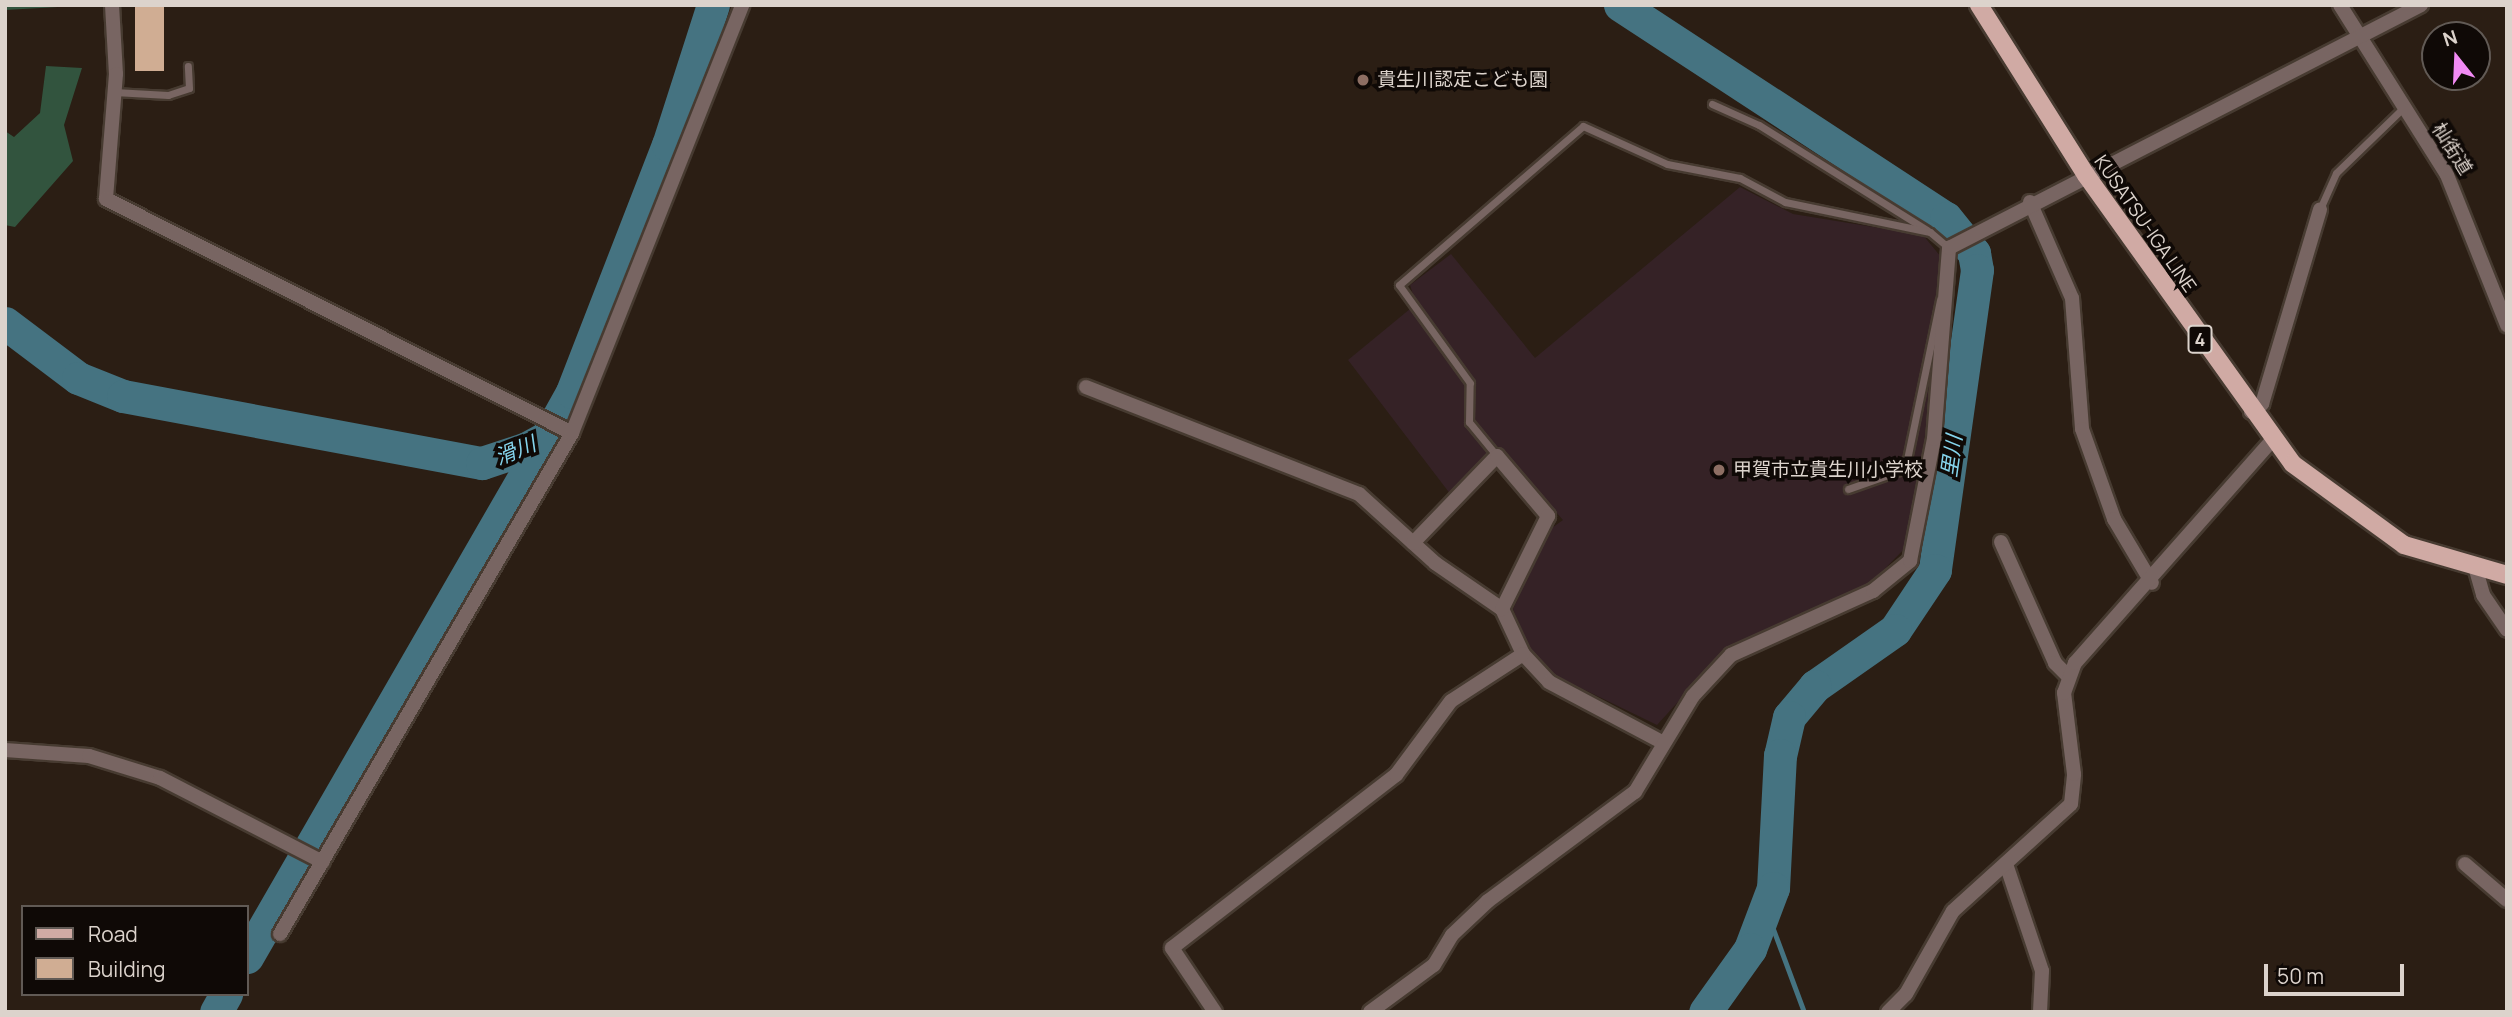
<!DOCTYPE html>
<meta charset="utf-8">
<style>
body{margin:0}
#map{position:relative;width:2512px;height:1017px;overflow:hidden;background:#2b1e14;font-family:Manrope,"Noto Sans JP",sans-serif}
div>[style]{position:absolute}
.education>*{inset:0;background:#352226}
.forest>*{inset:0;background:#32543e}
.stream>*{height:5px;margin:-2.5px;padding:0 2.5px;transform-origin:2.5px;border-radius:2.5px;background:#457381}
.river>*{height:33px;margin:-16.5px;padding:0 16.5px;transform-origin:16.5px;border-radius:16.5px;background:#457381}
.building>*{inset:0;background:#d0ad93;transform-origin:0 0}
.roads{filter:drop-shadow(2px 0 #473b31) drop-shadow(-2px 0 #473b31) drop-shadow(0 2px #473b31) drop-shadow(0 -2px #473b31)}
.service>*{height:7px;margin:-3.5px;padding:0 3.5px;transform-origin:3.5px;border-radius:3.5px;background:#786562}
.minor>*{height:14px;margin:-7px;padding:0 7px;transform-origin:7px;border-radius:7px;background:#786562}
.tertiary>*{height:14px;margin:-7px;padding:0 7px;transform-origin:7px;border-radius:7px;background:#786562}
.primary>*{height:18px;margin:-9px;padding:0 9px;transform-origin:9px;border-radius:9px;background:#d0aaa4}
.dots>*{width:19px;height:19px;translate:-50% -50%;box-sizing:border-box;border:4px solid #0f0906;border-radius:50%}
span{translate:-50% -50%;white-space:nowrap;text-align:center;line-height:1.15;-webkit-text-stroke:7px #0f0906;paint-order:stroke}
.shield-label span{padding:2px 5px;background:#0f0906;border:2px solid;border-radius:5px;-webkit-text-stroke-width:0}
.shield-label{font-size:18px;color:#dcd3cc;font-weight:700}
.poi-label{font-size:19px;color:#dcd3cc}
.left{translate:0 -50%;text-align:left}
.street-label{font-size:19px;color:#dcd3cc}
.water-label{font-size:21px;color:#85d4ec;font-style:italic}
.frame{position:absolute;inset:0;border:7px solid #dcd3cc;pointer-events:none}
.legend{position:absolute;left:21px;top:905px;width:228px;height:91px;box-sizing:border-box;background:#0f0906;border:2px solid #615a55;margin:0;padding:9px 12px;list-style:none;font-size:21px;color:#dcd3cc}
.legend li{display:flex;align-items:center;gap:14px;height:35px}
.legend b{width:35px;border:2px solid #615a55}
.north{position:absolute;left:2421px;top:21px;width:70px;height:70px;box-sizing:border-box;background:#0f0906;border:2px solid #615a55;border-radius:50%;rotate:342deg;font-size:19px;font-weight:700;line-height:28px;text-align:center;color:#dcd3cc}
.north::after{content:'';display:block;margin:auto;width:24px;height:32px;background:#f18af4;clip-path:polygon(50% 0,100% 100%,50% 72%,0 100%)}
.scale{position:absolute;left:2264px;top:964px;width:140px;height:32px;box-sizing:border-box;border:4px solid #dcd3cc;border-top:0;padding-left:9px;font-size:21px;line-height:24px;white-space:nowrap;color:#dcd3cc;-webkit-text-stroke:5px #0f0906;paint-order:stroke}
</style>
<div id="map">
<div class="education">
<div style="clip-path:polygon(1740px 187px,1793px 214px,1923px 235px,1941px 257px,1940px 334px,1909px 544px,1868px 586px,1728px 647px,1657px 725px,1554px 675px,1529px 648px,1513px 609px,1549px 530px,1563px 520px,1496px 445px,1451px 495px,1348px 360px,1416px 304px,1410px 285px,1451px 254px,1535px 358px)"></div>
</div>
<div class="forest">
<div style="clip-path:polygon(5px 5px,93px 5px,5px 10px)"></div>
<div style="clip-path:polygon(46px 66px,82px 68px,64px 125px,73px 161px,15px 227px,5px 225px,5px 131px,14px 137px,40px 113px)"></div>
</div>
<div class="stream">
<div style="left:1766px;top:910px;width:109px;rotate:69.6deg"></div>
</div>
<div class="river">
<div style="left:1620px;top:5px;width:389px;rotate:33.2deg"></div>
<div style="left:1946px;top:218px;width:45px;rotate:51.3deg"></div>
<div style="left:1974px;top:253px;width:17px;rotate:80deg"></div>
<div style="left:1977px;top:270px;width:303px;rotate:98deg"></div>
<div style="left:1935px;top:570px;width:72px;rotate:123.7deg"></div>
<div style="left:1895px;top:630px;width:98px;rotate:145deg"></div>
<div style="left:1815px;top:686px;width:40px;rotate:130deg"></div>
<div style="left:1789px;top:717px;width:39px;rotate:103deg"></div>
<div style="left:1780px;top:755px;width:133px;rotate:93deg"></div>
<div style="left:1773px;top:888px;width:65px;rotate:110.7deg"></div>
<div style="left:1750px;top:949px;width:77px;rotate:125.5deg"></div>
<div style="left:5px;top:323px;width:91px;rotate:37deg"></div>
<div style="left:78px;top:378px;width:48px;rotate:21.8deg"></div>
<div style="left:123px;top:396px;width:365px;rotate:10.6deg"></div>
<div style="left:482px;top:463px;width:47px;rotate:-18.4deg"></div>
<div style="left:527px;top:448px;width:23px;rotate:-29deg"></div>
<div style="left:547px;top:437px;width:51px;rotate:-60.9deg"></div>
<div style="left:572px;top:392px;width:265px;rotate:-68.8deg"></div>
<div style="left:668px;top:145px;width:147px;rotate:-72.2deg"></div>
<div style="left:247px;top:957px;width:600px;rotate:-60.02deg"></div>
<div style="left:216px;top:1012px;width:21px;rotate:-61deg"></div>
</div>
<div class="building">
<div style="left:135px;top:5px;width:29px;height:66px"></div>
</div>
<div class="roads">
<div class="service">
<div style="left:114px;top:92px;width:54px;rotate:3.2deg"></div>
<div style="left:168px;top:95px;width:22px;rotate:-18deg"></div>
<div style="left:189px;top:88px;width:22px;rotate:-93deg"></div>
<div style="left:1712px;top:104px;width:51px;rotate:24.1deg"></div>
<div style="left:1759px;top:125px;width:198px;rotate:32deg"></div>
<div style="left:2320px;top:209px;width:39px;rotate:-66deg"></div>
<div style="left:2336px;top:173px;width:93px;rotate:-44.1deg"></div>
<div style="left:1497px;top:456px;width:44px;rotate:-129.5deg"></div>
<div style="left:1469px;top:422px;width:39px;rotate:-89deg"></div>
<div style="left:1470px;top:383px;width:121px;rotate:-125.9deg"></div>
<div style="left:1399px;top:285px;width:243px;rotate:-40.8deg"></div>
<div style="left:1583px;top:126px;width:92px;rotate:24.3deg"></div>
<div style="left:1667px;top:164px;width:74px;rotate:10.9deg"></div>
<div style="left:1740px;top:178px;width:51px;rotate:28.1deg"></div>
<div style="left:1785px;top:202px;width:148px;rotate:11.7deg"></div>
<div style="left:1930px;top:232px;width:25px;rotate:40deg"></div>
<div style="left:1848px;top:489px;width:60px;rotate:-19.3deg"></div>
<div style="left:1905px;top:469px;width:173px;rotate:-78.3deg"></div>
</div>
<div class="minor">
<div style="left:112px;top:5px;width:69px;rotate:86.7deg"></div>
<div style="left:116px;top:74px;width:125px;rotate:94.6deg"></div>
<div style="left:106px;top:199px;width:521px;rotate:26.66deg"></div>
<div style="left:2340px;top:5px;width:201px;rotate:57.8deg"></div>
<div style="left:2447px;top:175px;width:162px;rotate:68.2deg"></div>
<div style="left:2030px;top:202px;width:105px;rotate:66.4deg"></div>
<div style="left:2072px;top:298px;width:131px;rotate:85.6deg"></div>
<div style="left:2082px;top:429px;width:96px;rotate:70.4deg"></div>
<div style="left:2114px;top:519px;width:74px;rotate:59.3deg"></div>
<div style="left:1086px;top:387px;width:293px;rotate:21.4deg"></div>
<div style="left:1359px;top:494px;width:103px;rotate:42.2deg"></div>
<div style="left:1435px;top:563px;width:81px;rotate:34.5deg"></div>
<div style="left:1502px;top:609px;width:50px;rotate:65deg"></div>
<div style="left:1523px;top:654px;width:38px;rotate:47deg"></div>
<div style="left:1549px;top:682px;width:128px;rotate:28deg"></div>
<div style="left:2251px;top:412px;width:14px;rotate:-36deg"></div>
<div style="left:2262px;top:404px;width:203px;rotate:-73.4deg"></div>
<div style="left:2001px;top:542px;width:133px;rotate:65.9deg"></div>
<div style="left:2055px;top:663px;width:18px;rotate:45deg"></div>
<div style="left:1413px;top:543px;width:121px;rotate:-46deg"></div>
<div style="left:1497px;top:456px;width:79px;rotate:49.6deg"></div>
<div style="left:1548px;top:516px;width:104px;rotate:116.3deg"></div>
<div style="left:2476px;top:570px;width:26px;rotate:74deg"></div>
<div style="left:2483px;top:595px;width:42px;rotate:55.6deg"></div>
<div style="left:2006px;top:864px;width:113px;rotate:71.4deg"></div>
<div style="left:2042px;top:971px;width:41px;rotate:92.8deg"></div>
<div style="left:2465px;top:864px;width:55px;rotate:40.6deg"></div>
<div style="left:1215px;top:1012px;width:77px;rotate:-123.9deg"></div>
<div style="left:1172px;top:948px;width:283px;rotate:-37.7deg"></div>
<div style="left:1396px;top:775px;width:92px;rotate:-53.4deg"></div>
<div style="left:1451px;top:701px;width:86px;rotate:-33.1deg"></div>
<div style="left:1370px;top:1012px;width:79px;rotate:-36.3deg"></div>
<div style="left:1434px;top:965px;width:35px;rotate:-59deg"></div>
<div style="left:1452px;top:935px;width:50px;rotate:-43.4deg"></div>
<div style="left:1488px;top:901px;width:183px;rotate:-36.6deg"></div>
<div style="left:1635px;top:792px;width:112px;rotate:-58.9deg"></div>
<div style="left:1693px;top:696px;width:56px;rotate:-47.2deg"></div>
<div style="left:1731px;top:655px;width:156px;rotate:-24.3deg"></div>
<div style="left:1873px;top:591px;width:48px;rotate:-39deg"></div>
<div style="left:1910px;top:561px;width:124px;rotate:-78.9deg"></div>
<div style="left:1934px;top:439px;width:192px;rotate:-85.5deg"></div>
<div style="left:1949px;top:248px;width:531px;rotate:-27.24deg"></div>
<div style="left:1888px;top:1012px;width:25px;rotate:-45deg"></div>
<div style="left:1906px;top:994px;width:95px;rotate:-60.5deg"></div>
<div style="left:1953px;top:911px;width:159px;rotate:-42.2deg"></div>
<div style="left:2071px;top:804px;width:30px;rotate:-84deg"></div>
<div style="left:2074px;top:774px;width:82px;rotate:-97deg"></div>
<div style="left:2064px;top:693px;width:32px;rotate:-70deg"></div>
<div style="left:2075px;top:663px;width:298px;rotate:-48.5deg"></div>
</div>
<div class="tertiary">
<div style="left:5px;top:750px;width:84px;rotate:4.1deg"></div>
<div style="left:89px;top:756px;width:74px;rotate:17.2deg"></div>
<div style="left:160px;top:778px;width:183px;rotate:27.3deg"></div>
<div style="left:280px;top:934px;width:580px;rotate:-59.76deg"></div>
<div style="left:572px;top:433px;width:461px;rotate:-68.3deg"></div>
</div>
<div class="primary">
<div style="left:1979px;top:5px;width:201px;rotate:57.8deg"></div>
<div style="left:2086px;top:175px;width:355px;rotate:54.4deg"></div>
<div style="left:2293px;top:464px;width:137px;rotate:36.1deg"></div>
<div style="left:2404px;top:545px;width:107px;rotate:16.2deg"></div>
</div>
</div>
<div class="dots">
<div style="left:1363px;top:80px;background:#8d6e63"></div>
<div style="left:1719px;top:470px;background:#8d6e63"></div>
</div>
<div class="shield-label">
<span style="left:2200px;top:339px">4</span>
</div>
<div class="poi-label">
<span class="left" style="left:1377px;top:80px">貴生川認定こども園</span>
<span class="left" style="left:1733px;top:470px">甲賀市立貴生川小学校</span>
</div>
<div class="street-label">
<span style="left:2452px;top:149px;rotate:58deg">杣街道</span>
<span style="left:2145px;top:224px;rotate:55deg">KUSATSU-IGA LINE</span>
</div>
<div class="water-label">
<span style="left:515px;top:450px;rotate:-22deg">滑川</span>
<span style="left:1951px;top:456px;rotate:-82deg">里川</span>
</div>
<div class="frame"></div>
<ul class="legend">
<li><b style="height:9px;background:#d0aaa4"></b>Road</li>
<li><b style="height:19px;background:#d0ad93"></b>Building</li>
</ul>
<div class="north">N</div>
<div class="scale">50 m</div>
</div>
